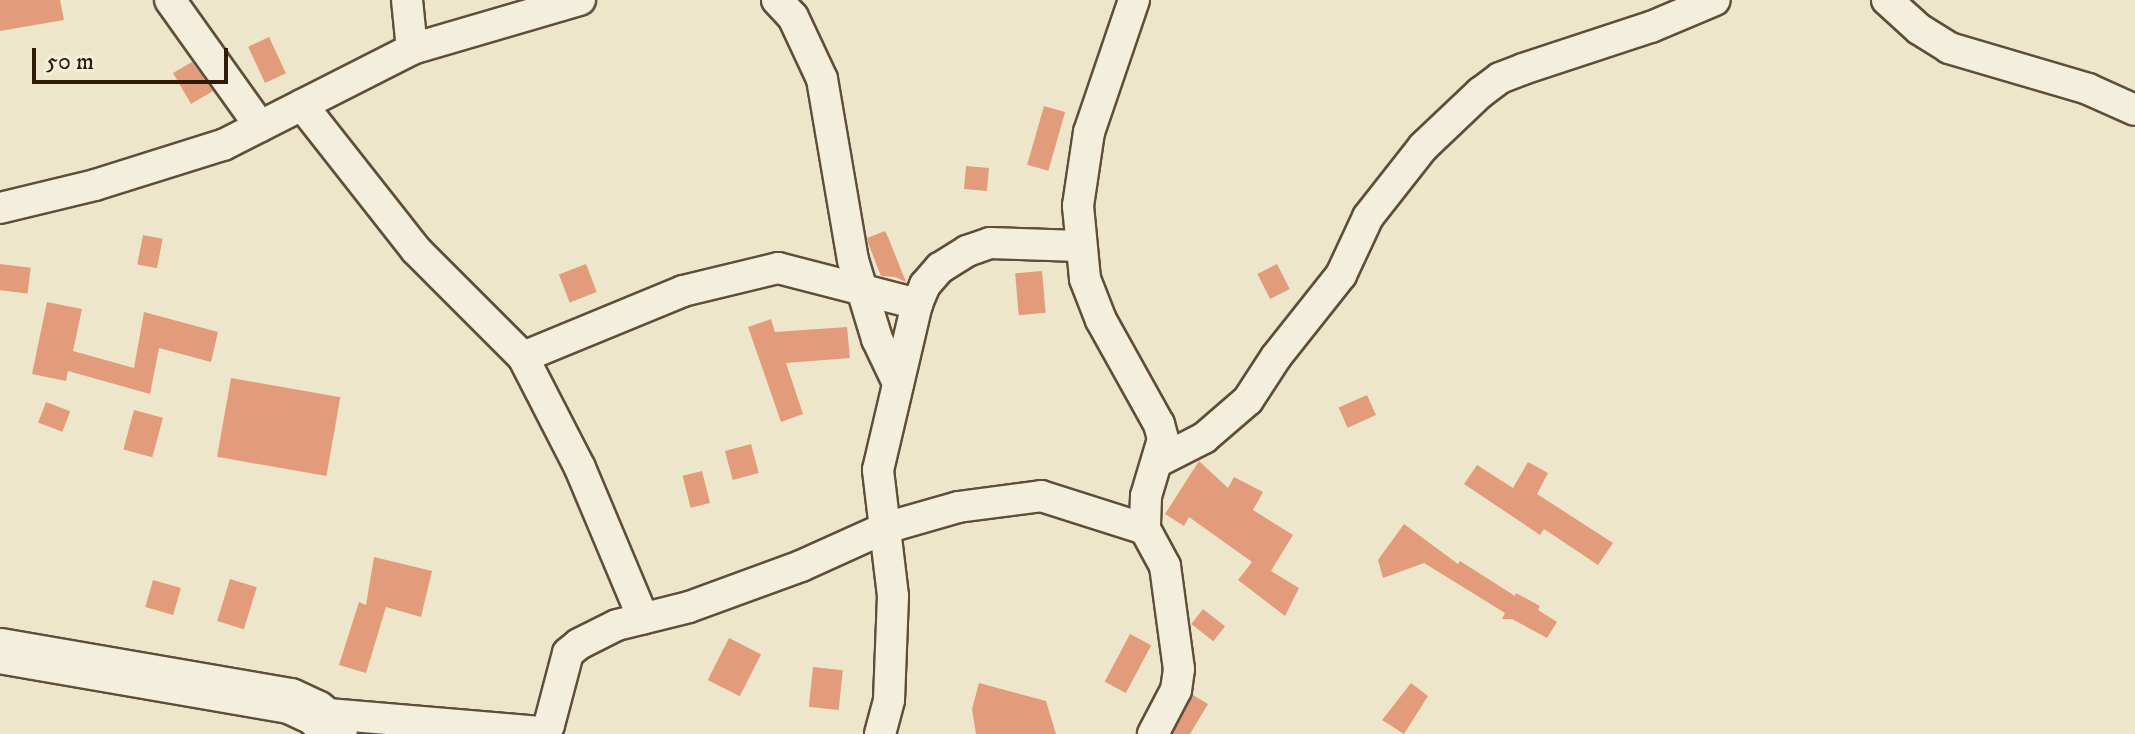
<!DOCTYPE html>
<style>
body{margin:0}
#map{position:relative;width:2135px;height:734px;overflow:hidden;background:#eee6cb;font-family:"IM FELL DW Pica",serif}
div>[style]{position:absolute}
.building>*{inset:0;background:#e29c7b;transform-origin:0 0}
.roads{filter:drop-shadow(2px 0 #5e4e3a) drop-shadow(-2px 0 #5e4e3a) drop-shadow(0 2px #5e4e3a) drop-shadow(0 -2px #5e4e3a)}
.street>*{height:30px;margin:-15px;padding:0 15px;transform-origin:15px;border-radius:15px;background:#f4efdd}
.secondary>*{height:44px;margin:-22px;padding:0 22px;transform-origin:22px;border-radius:22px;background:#f4efdd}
span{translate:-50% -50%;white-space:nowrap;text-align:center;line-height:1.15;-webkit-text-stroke:7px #f4efdd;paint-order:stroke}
.scale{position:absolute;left:32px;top:48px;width:196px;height:36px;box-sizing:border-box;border:4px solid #2e1c09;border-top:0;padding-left:10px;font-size:24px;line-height:28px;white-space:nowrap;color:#2e1c09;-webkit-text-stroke:6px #f4efdd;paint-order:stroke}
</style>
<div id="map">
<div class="building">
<div style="clip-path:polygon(0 0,60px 0,64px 20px,0 31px)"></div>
<div style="left:269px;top:37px;width:40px;height:23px;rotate:65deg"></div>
<div style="clip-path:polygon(192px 62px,213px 91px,191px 104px,173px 73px)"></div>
<div style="left:1044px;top:106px;width:22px;height:61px;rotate:16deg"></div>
<div style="left:966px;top:166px;width:23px;height:23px;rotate:5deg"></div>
<div style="clip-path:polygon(885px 231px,888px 237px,906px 282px,895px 277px,881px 276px,870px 248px,867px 238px)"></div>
<div style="left:143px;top:235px;width:20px;height:30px;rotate:11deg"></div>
<div style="left:0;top:264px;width:31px;height:26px;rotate:7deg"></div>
<div style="left:586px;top:264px;width:30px;height:29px;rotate:69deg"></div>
<div style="left:1277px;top:264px;width:28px;height:22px;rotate:63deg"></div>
<div style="left:1042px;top:271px;width:42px;height:27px;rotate:85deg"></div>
<div style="clip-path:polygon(47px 302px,82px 309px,73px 351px,134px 368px,144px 312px,218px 332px,211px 362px,159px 348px,150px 394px,68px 371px,66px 381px,32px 374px)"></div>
<div style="clip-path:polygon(771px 319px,775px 332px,847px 327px,850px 358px,786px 363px,803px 414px,781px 422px,748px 327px)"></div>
<div style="left:231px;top:378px;width:111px;height:80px;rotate:10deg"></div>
<div style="left:1367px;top:395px;width:22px;height:31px;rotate:66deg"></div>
<div style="left:46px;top:402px;width:26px;height:22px;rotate:21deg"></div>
<div style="left:134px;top:410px;width:30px;height:41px;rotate:15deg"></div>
<div style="left:751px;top:444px;width:30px;height:27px;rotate:75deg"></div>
<div style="clip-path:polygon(1199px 461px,1228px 488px,1234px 477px,1263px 492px,1253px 510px,1293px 535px,1271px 571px,1299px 588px,1285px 616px,1238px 580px,1252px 562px,1189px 517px,1184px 526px,1165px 514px)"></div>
<div style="clip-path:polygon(1528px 462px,1548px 473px,1537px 494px,1613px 543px,1598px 565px,1544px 529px,1540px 535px,1464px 484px,1477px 465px,1513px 488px)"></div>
<div style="left:702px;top:471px;width:33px;height:20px;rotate:76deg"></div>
<div style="clip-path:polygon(1404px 524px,1458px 564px,1460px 561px,1515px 596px,1516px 593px,1540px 606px,1538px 610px,1557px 622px,1547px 638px,1512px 619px,1502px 619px,1505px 613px,1424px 563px,1383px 578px,1378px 560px)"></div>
<div style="clip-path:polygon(374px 557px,432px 571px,421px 617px,386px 607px,366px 673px,339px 665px,359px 602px,366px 605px)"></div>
<div style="left:230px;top:579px;width:28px;height:44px;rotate:17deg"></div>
<div style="left:153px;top:580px;width:29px;height:28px;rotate:16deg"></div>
<div style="left:1203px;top:609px;width:28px;height:19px;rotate:38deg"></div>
<div style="left:1130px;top:634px;width:24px;height:54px;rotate:28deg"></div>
<div style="left:729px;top:638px;width:36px;height:47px;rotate:27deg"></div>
<div style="left:813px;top:667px;width:30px;height:40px;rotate:6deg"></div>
<div style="clip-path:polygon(979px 683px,1046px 701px,1056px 734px,976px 734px,972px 709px)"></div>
<div style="clip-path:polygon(1411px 683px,1428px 696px,1404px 734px,1382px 720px)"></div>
<div style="clip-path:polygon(1193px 695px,1208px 704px,1190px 734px,1173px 734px)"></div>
</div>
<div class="roads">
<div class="street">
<div style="left:170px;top:0;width:155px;rotate:54.5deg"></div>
<div style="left:407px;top:0;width:49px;rotate:84.2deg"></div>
<div style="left:777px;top:0;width:23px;rotate:47deg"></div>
<div style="left:793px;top:17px;width:68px;rotate:64.9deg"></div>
<div style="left:822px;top:79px;width:184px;rotate:80.3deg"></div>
<div style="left:853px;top:260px;width:83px;rotate:73.1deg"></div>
<div style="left:877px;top:339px;width:49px;rotate:64.5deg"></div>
<div style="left:1134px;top:0;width:139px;rotate:108.8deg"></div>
<div style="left:1089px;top:132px;width:75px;rotate:98.5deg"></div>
<div style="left:1078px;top:206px;width:73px;rotate:84.5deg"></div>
<div style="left:1085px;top:279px;width:44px;rotate:68.7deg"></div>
<div style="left:1101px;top:320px;width:119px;rotate:60.9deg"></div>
<div style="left:1159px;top:424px;width:16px;rotate:75deg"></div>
<div style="left:1163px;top:439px;width:59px;rotate:106.6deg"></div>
<div style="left:1146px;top:496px;width:33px;rotate:92deg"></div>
<div style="left:1145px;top:529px;width:42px;rotate:61.6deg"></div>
<div style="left:1165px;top:566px;width:104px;rotate:82.3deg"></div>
<div style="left:1179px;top:669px;width:21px;rotate:98deg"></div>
<div style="left:1176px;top:690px;width:50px;rotate:117.6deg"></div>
<div style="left:1887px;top:0;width:43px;rotate:42.2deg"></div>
<div style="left:1919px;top:29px;width:36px;rotate:32deg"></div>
<div style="left:1949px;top:48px;width:145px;rotate:16.4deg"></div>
<div style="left:2088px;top:89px;width:51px;rotate:24.1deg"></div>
<div style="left:302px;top:105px;width:184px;rotate:51.8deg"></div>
<div style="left:416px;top:250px;width:151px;rotate:45deg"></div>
<div style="left:523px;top:357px;width:125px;rotate:62.8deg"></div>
<div style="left:580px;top:468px;width:163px;rotate:67.2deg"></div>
<div style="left:0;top:208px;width:98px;rotate:-13.6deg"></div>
<div style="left:95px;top:185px;width:134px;rotate:-17.4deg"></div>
<div style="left:223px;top:145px;width:212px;rotate:-26.9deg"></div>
<div style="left:412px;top:49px;width:175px;rotate:-16.3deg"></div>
<div style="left:523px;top:357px;width:173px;rotate:-22.4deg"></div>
<div style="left:683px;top:291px;width:98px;rotate:-13.6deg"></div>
<div style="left:778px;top:268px;width:144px;rotate:14.5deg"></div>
<div style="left:1157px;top:462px;width:53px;rotate:-27.1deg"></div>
<div style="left:1204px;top:438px;width:58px;rotate:-40.8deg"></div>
<div style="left:1248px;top:400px;width:51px;rotate:-56.9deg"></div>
<div style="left:1276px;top:357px;width:105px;rotate:-51.6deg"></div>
<div style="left:1341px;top:275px;width:64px;rotate:-65deg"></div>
<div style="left:1368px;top:217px;width:89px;rotate:-51.8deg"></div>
<div style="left:1423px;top:147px;width:79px;rotate:-43.5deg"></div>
<div style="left:1480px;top:93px;width:25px;rotate:-37deg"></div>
<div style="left:1500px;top:78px;width:25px;rotate:-21deg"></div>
<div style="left:1523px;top:69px;width:135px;rotate:-18.2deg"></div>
<div style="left:1651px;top:27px;width:69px;rotate:-22.9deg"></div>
<div style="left:316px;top:713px;width:228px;rotate:4.8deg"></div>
<div style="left:543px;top:732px;width:9px;rotate:-49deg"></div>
<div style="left:549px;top:725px;width:74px;rotate:-75.2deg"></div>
<div style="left:568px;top:653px;width:14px;rotate:-39deg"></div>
<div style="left:579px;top:644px;width:42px;rotate:-26.6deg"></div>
<div style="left:617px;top:625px;width:74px;rotate:-14deg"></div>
<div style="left:689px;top:607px;width:119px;rotate:-20.1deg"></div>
<div style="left:801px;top:566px;width:92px;rotate:-24.3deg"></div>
<div style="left:885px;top:528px;width:76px;rotate:-16deg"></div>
<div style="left:958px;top:507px;width:84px;rotate:-7.5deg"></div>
<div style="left:1041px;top:496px;width:109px;rotate:17.6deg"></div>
<div style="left:880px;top:734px;width:35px;rotate:-75deg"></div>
<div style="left:889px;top:700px;width:104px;rotate:-87.8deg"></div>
<div style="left:893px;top:596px;width:127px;rotate:-96.8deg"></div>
<div style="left:878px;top:470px;width:171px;rotate:-76.8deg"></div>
<div style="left:917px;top:304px;width:21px;rotate:-67deg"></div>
<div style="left:925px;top:285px;width:23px;rotate:-49deg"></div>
<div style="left:940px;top:268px;width:32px;rotate:-32deg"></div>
<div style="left:967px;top:251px;width:24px;rotate:-19deg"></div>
<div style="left:990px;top:243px;width:89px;rotate:1.9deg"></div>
</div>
<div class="secondary">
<div style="left:0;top:651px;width:294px;rotate:9.8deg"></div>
<div style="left:290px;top:701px;width:29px;rotate:25deg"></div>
<div style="left:316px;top:713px;width:28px;rotate:48deg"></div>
</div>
</div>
<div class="scale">50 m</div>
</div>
